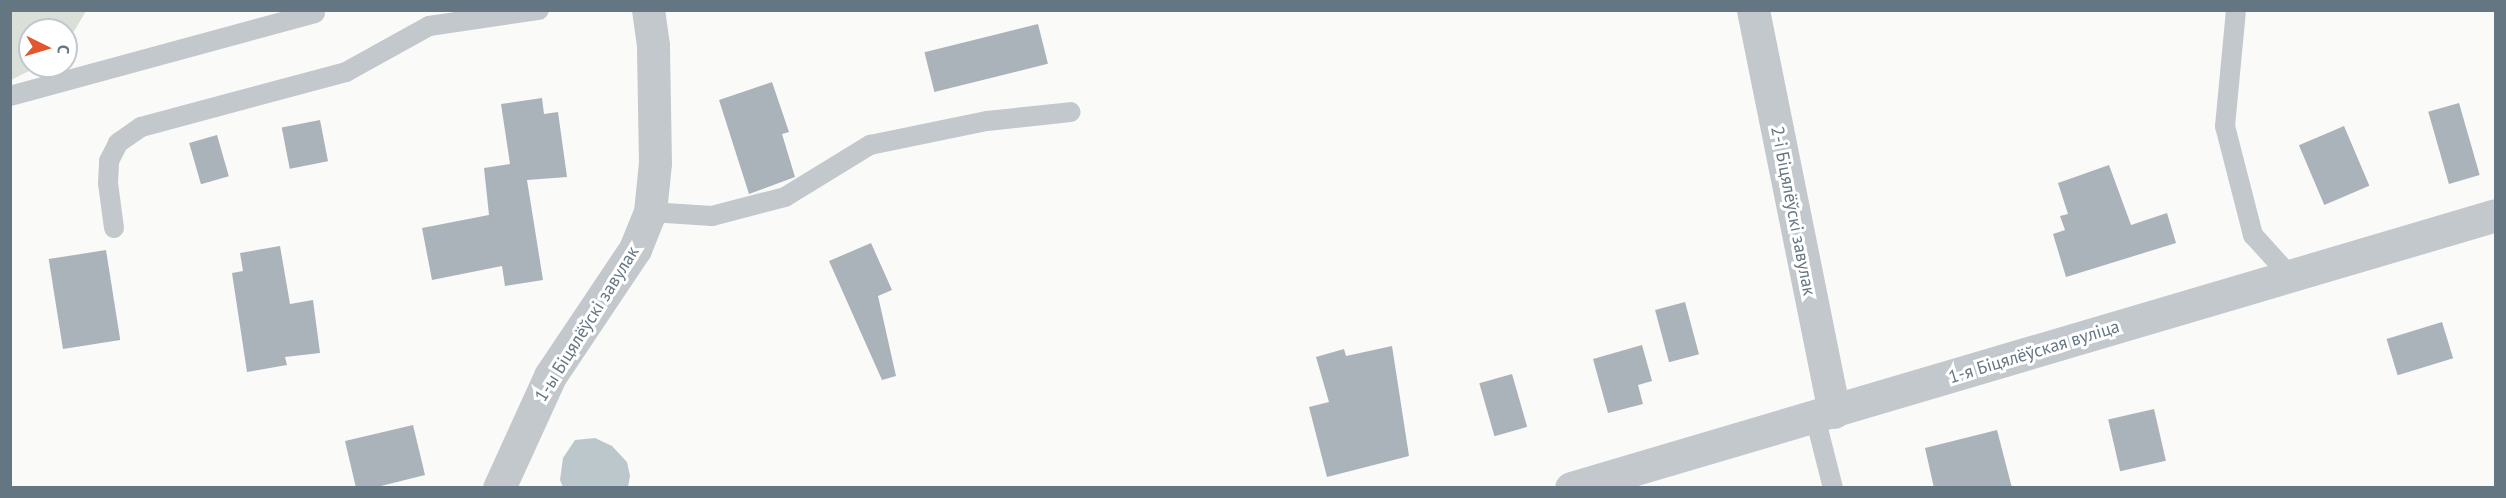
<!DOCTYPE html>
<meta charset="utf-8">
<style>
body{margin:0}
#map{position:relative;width:2506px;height:498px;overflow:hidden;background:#fafaf8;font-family:"PT Sans",sans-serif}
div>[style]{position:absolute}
.green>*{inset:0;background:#dadfd7}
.water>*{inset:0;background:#bbc7cb}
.building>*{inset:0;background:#aab3b9;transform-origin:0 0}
.service>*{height:20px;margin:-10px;padding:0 10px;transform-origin:10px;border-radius:10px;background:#c3c8cc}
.minor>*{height:33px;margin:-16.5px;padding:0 16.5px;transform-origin:16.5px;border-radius:16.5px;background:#c3c8cc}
span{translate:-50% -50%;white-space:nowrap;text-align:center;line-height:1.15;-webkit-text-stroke:6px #fff;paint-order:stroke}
.street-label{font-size:18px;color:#657683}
.frame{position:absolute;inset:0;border:12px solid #657683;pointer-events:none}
.north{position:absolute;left:18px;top:18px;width:60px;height:60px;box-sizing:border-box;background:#fff;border:2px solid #c1c8cd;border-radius:50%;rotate:95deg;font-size:16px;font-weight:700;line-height:24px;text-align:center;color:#657683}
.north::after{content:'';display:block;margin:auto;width:21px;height:27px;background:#e4572e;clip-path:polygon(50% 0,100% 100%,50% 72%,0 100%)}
</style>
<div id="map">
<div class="green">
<div style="clip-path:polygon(11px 10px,86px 10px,86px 11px,66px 45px,66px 30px,30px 30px,30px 66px,39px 66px,11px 80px)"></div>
</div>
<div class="water">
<div style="clip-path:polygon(595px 438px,612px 446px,627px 462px,630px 476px,628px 487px,563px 487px,560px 480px,563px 458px,575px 440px)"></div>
</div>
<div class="building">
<div style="left:1038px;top:24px;width:41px;height:117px;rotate:76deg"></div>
<div style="clip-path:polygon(772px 82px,789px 132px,782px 134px,795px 177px,749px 194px,719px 100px)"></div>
<div style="clip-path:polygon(542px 98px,544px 114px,558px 112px,567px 177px,527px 180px,543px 280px,505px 286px,502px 266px,432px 280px,422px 228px,489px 215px,484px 168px,510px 164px,501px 104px)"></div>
<div style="left:2459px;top:103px;width:75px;height:32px;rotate:74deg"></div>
<div style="left:320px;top:120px;width:42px;height:39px;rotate:79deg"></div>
<div style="left:2344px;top:126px;width:65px;height:49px;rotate:67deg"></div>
<div style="left:217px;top:135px;width:43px;height:29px;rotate:74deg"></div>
<div style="clip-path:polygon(2109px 165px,2131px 225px,2167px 213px,2176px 243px,2066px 277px,2053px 234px,2065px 230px,2060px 216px,2068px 214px,2058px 183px)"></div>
<div style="clip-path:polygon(871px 243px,892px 290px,878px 296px,896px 376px,882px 380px,829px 261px)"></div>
<div style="clip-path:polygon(280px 246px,290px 304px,313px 300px,320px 353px,285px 357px,287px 365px,247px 372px,232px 273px,243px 271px,240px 253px)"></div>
<div style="left:106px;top:250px;width:91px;height:58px;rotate:81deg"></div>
<div style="left:1685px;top:302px;width:54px;height:31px;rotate:75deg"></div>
<div style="left:2442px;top:322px;width:38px;height:58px;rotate:73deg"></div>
<div style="clip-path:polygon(1642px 345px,1652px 381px,1638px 385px,1643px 404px,1608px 413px,1593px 359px)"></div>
<div style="clip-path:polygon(1392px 346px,1409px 456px,1327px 477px,1309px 407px,1329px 402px,1316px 357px,1344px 349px,1346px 356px)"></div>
<div style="left:1512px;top:374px;width:55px;height:34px;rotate:74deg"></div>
<div style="left:2154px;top:409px;width:53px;height:47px;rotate:77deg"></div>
<div style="clip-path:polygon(413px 425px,425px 475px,373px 488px,356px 488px,345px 441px)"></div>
<div style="clip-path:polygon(1997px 430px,2012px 488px,1934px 488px,1925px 448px)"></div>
</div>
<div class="service">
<div style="left:2236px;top:10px;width:117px;rotate:95.4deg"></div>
<div style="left:2225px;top:126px;width:113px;rotate:75.6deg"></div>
<div style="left:2253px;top:235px;width:55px;rotate:47.9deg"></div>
<div style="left:10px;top:96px;width:316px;rotate:-15.2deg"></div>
<div style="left:650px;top:212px;width:62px;rotate:3.7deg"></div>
<div style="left:712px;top:216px;width:75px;rotate:-14.6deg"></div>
<div style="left:785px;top:197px;width:100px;rotate:-31.5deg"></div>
<div style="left:870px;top:145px;width:119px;rotate:-11.6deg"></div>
<div style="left:987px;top:121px;width:84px;rotate:-6.1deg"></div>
<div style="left:114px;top:228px;width:45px;rotate:-97.6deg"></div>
<div style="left:108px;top:183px;width:22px;rotate:-87deg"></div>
<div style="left:109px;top:161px;width:20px;rotate:-63deg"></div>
<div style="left:118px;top:143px;width:28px;rotate:-35deg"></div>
<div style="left:141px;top:127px;width:212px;rotate:-15deg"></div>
<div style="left:346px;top:72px;width:95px;rotate:-29deg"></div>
<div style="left:429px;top:26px;width:111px;rotate:-8.3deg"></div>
<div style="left:1815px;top:417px;width:73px;rotate:75.8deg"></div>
</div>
<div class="minor">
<div style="left:1753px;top:10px;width:410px;rotate:78.6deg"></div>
<div style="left:499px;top:488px;width:123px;rotate:-65.5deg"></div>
<div style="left:550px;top:376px;width:153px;rotate:-56.2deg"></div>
<div style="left:635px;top:249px;width:40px;rotate:-68deg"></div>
<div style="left:650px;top:212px;width:49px;rotate:-84.2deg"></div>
<div style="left:655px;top:163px;width:118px;rotate:-91deg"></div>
<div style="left:653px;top:45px;width:35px;rotate:-98deg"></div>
<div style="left:1571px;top:488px;width:964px;rotate:-16.44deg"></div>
</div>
<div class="street-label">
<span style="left:1793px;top:211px;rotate:79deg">2-і Біцялёўскі завулак</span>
<span style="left:587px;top:324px;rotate:-58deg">1-ы Біцялёўскі завулак</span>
<span style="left:2034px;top:352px;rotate:-17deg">1-я Біцялёўская вуліца</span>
</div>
<div class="frame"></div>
<div class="north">С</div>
</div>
